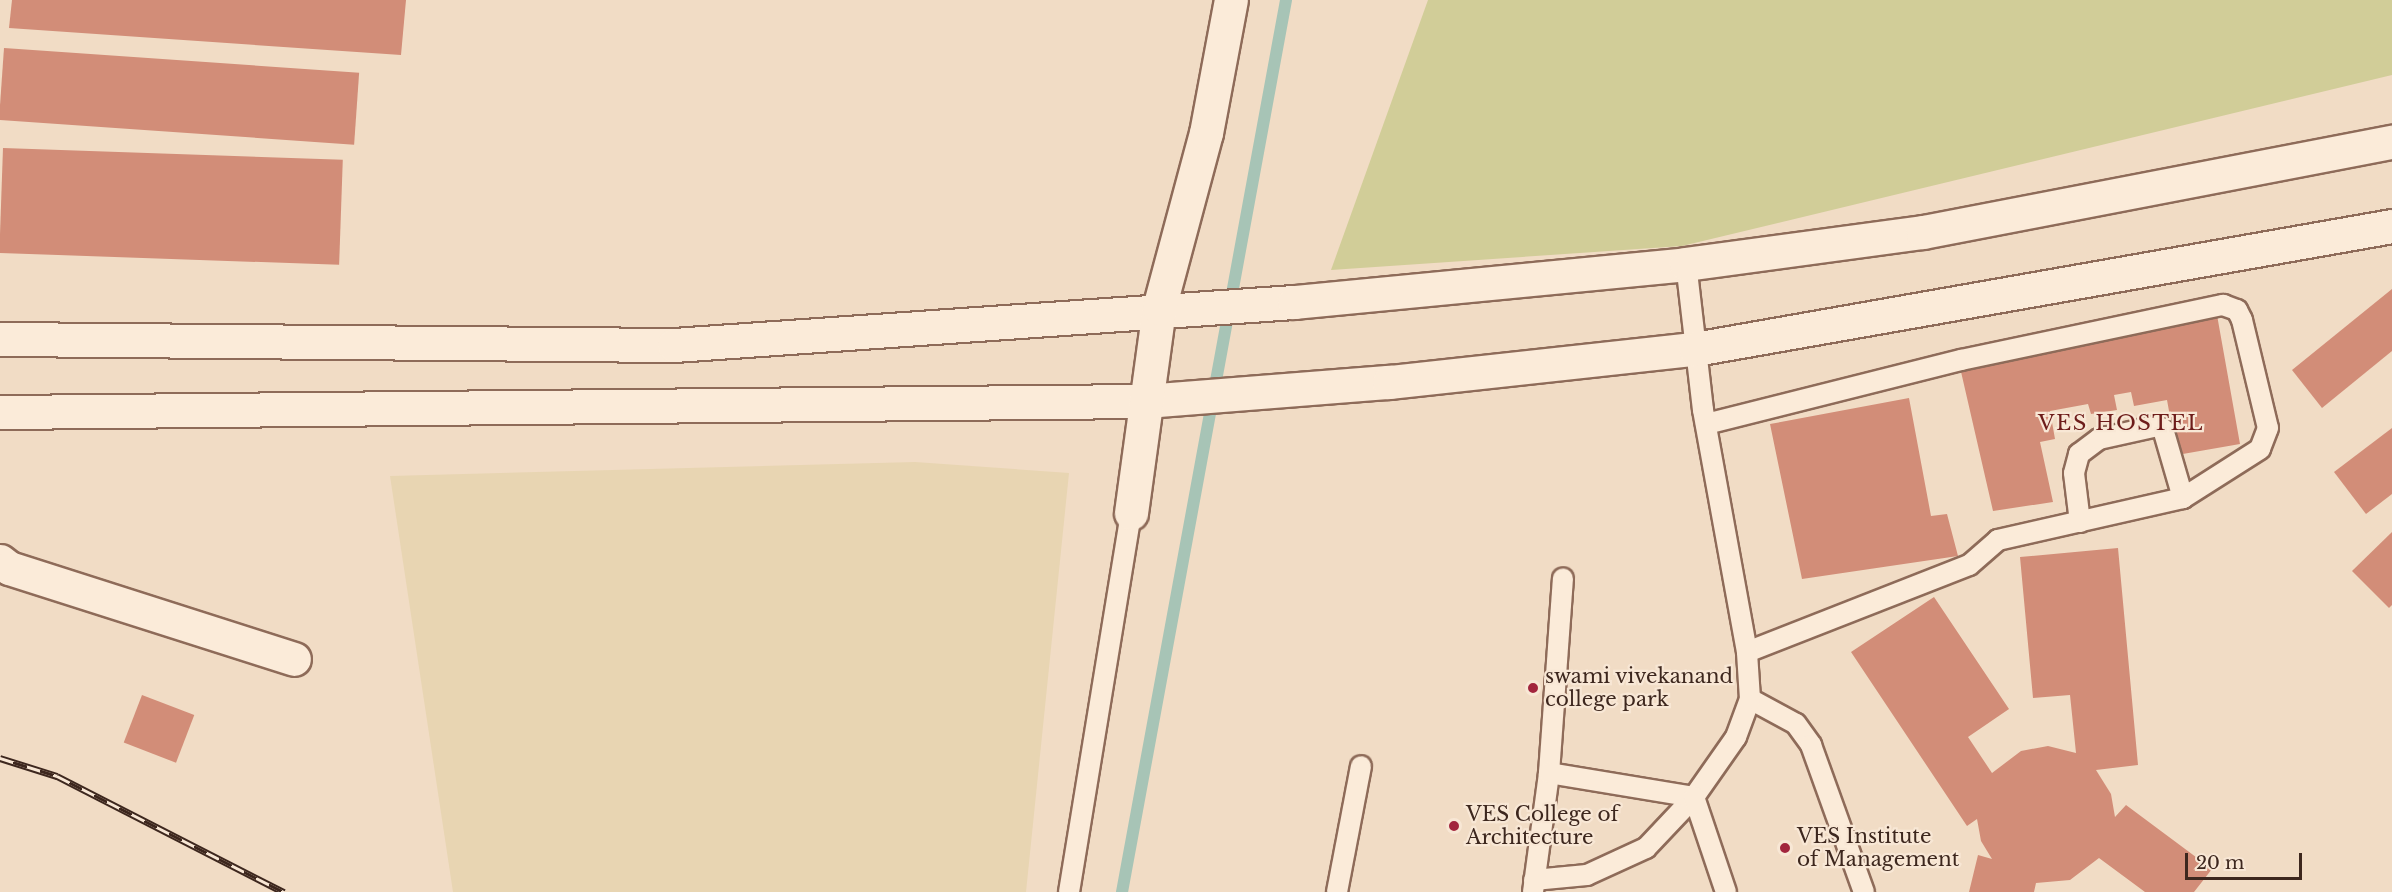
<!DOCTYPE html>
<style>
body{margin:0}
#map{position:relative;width:2392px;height:892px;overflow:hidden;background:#f1dcc5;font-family:"Libre Baskerville",serif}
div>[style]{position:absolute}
.farmland>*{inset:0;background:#e8d5b2}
.green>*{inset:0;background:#d1cd98}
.stream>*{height:12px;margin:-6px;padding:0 6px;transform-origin:6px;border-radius:6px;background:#a7c4b6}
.building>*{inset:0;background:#d28d78;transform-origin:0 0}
.roads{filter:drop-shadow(2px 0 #8e6b59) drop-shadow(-2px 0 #8e6b59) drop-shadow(0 2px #8e6b59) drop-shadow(0 -2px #8e6b59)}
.lane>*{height:20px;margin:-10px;padding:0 10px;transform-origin:10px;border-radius:10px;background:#fbebd9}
.street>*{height:33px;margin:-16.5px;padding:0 16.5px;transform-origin:16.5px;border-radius:16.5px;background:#fbebd9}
.rail>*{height:7px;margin-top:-3.5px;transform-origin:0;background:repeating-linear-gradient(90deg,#f8e7d5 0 14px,#3d271e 0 28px);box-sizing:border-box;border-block:2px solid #3d271e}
.dots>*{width:16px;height:16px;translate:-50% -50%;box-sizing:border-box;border:3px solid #f8e7d5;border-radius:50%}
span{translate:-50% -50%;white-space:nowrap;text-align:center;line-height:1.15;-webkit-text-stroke:4.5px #f8e7d5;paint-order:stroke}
.poi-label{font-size:20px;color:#3d271e}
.left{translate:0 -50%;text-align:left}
.neighbourhood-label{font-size:21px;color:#6d1c1a;letter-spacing:1.5px}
.scale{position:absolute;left:2185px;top:853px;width:117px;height:27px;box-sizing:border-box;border:3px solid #3d271e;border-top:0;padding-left:8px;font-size:18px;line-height:21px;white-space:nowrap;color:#3d271e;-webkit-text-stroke:4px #f8e7d5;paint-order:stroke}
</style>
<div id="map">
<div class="farmland">
<div style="clip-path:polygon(915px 462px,1069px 473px,1026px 892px,453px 892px,390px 476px)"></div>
</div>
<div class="green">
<div style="clip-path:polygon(1428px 0,2392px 0,2392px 75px,1682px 246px,1331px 270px)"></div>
</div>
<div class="stream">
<div style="left:1122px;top:892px;width:907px;rotate:-79.58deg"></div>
</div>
<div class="building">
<div style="clip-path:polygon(12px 0,406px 0,401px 55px,9px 28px)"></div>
<div style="left:4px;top:48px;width:356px;height:72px;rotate:4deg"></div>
<div style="left:3px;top:148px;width:340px;height:105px;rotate:2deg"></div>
<div style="clip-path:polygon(2392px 289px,2392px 351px,2322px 408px,2292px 370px)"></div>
<div style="clip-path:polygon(2217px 315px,2240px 444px,2177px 455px,2167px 400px,2134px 406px,2131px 392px,2114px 395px,2117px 410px,2091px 414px,2088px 404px,2050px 411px,2055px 439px,2040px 442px,2053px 502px,1993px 511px,1959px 363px)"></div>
<div style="clip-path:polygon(1909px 398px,1931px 516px,1947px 514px,1958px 556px,1802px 579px,1770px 424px)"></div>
<div style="clip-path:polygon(2392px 428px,2392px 494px,2366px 514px,2334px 472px)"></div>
<div style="clip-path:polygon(2392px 532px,2392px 605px,2389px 608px,2352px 571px)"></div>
<div style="clip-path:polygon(2118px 548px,2138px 765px,2096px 770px,2111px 794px,2115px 817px,2126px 805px,2212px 869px,2194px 892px,2145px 892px,2099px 858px,2070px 880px,2036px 883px,2034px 892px,1969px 892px,1978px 855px,1992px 859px,1981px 841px,1977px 819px,1967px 826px,1851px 652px,1934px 597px,2009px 709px,1968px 737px,1992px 773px,2021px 751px,2048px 746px,2076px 753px,2070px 695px,2033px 698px,2020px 557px)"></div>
<div style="left:142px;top:695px;width:56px;height:51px;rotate:21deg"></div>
</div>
<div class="roads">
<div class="lane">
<div style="left:1706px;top:424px;width:263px;rotate:-14.1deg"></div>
<div style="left:1961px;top:360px;width:268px;rotate:-11.9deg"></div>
<div style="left:2223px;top:305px;width:15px;rotate:20deg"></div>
<div style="left:2237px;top:310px;width:11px;rotate:63deg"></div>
<div style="left:2242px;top:320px;width:111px;rotate:76.5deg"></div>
<div style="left:2268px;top:428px;width:22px;rotate:111deg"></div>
<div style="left:2260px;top:449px;width:91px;rotate:147.5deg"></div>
<div style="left:2183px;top:498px;width:190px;rotate:167.2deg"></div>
<div style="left:1998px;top:540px;width:38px;rotate:139deg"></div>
<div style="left:1969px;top:565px;width:238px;rotate:158.6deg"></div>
<div style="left:2080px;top:522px;width:49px;rotate:-97deg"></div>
<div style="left:2074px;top:473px;width:20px;rotate:-75deg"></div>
<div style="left:2079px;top:454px;width:25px;rotate:-37deg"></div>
<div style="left:2099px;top:439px;width:59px;rotate:-12.6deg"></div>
<div style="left:2157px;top:426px;width:7px;rotate:27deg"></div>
<div style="left:2163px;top:429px;width:72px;rotate:73.8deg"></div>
<div style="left:1750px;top:699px;width:52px;rotate:28.5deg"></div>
<div style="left:1796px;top:724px;width:26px;rotate:54deg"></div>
<div style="left:1811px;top:745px;width:156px;rotate:70.2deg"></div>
<div style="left:1549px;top:773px;width:195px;rotate:-85.9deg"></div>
<div style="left:1534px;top:880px;width:53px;rotate:-5.4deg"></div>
<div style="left:1587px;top:875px;width:65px;rotate:-24.6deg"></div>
<div style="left:1646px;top:848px;width:70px;rotate:-46.7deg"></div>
<div style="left:1694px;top:797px;width:73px;rotate:-55deg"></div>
<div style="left:1736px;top:737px;width:40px;rotate:-69.8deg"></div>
<div style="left:1750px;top:699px;width:47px;rotate:-93.7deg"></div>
<div style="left:1747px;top:652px;width:246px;rotate:-100.3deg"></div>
<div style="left:1703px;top:410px;width:147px;rotate:-96.6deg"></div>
<div style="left:1069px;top:892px;width:384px;rotate:-80.7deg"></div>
<div style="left:1337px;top:892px;width:128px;rotate:-79.2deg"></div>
<div style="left:1533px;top:892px;width:120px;rotate:-82.3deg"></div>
<div style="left:1549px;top:773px;width:147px;rotate:9.4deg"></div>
<div style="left:1694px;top:797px;width:100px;rotate:71.4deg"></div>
</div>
<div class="street">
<div style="left:0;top:339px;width:674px;rotate:0.51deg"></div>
<div style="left:674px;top:345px;width:621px;rotate:-3.97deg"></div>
<div style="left:1294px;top:302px;width:394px;rotate:-5.5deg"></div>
<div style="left:1686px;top:264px;width:239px;rotate:-7.7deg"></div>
<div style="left:1923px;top:232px;width:478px;rotate:-10.9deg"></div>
<div style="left:0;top:412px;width:1146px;rotate:-0.55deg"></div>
<div style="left:1146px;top:401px;width:244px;rotate:-4.5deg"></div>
<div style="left:1389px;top:382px;width:308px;rotate:-6.2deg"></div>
<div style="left:1695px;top:349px;width:708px;rotate:-10.01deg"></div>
<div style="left:1131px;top:513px;width:207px;rotate:-82.2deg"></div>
<div style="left:1159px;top:308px;width:181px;rotate:-75deg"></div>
<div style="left:1206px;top:133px;width:135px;rotate:-79.4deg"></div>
<div style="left:0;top:561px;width:11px;rotate:38deg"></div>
<div style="left:9px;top:568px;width:299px;rotate:17.7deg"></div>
</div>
</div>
<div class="rail">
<div style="left:0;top:758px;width:60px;rotate:17.5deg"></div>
<div style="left:57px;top:776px;width:255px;rotate:27.1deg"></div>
</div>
<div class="dots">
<div style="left:1533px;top:688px;background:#a2253d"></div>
<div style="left:1454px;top:826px;background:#a2253d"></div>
<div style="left:1785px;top:848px;background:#a2253d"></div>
</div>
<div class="poi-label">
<span class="left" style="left:1545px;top:688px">swami vivekanand<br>college park</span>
<span class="left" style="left:1466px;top:826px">VES College of<br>Architecture</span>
<span class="left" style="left:1797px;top:848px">VES Institute<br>of Management</span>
</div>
<div class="neighbourhood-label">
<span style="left:2121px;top:423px">VES HOSTEL</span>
</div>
<div class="scale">20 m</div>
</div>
